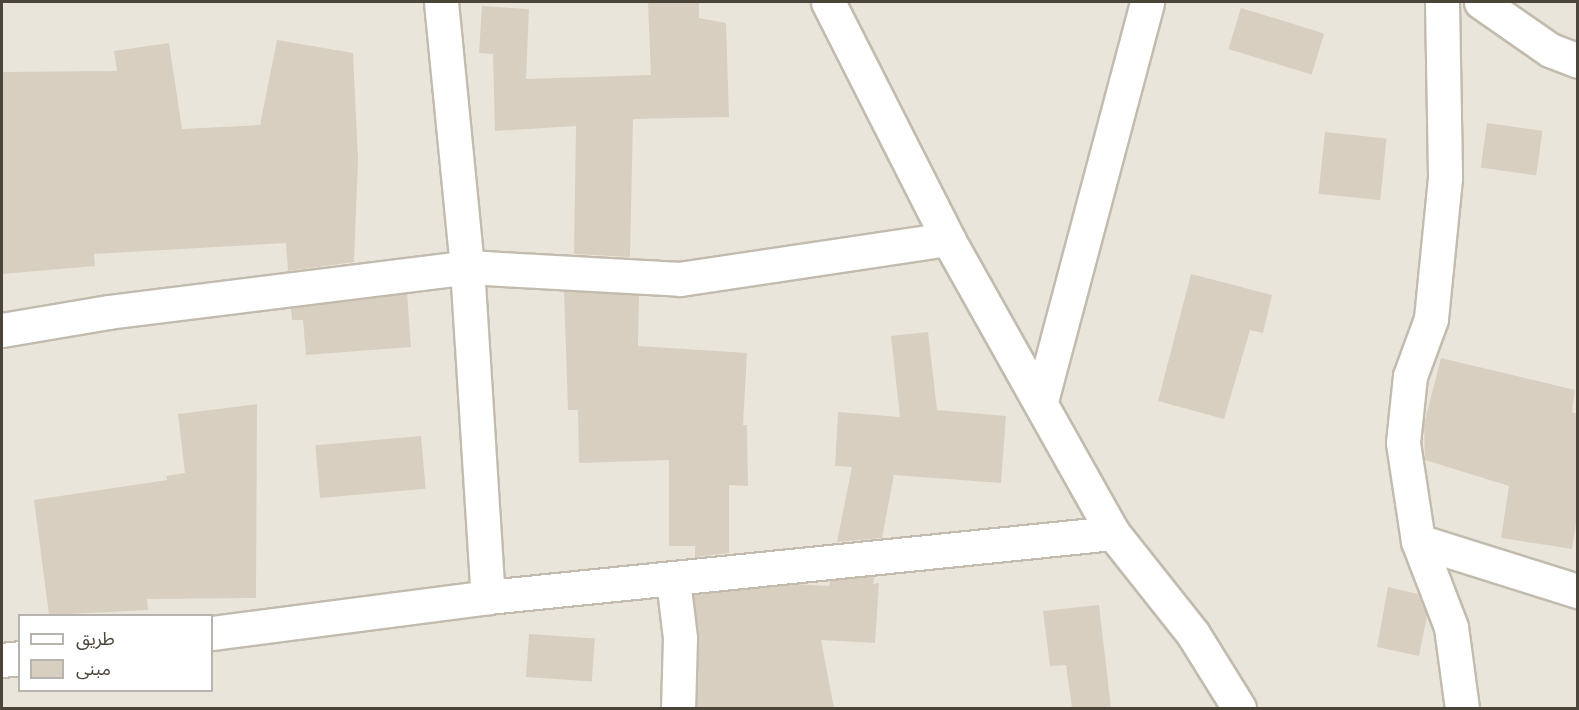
<!DOCTYPE html>
<meta charset="utf-8">
<style>
body{margin:0}
#map{position:relative;width:1579px;height:710px;overflow:hidden;background:#f6f3ec;font-family:Quicksand,"Noto Sans Arabic",sans-serif}
div>[style]{position:absolute}
.residential>*{inset:0;background:#eae5da}
.building>*{inset:0;background:#d8cfc1;transform-origin:0 0}
.roads{filter:drop-shadow(2px 0 #c2bbae) drop-shadow(-2px 0 #c2bbae) drop-shadow(0 2px #c2bbae) drop-shadow(0 -2px #c2bbae)}
.minor>*{height:33px;margin:-16.5px;padding:0 16.5px;transform-origin:16.5px;border-radius:16.5px;background:#fff}
span{translate:-50% -50%;white-space:nowrap;text-align:center;line-height:1.15;-webkit-text-stroke:4.5px #fff;paint-order:stroke}
.frame{position:absolute;inset:0;border:3px solid #4b4439;pointer-events:none}
.legend{position:absolute;left:18px;top:614px;width:195px;height:78px;box-sizing:border-box;background:#fff;border:2px solid #b7b4b0;margin:0;padding:8px 10px;list-style:none;font-size:18px;color:#4b4439}
.legend li{display:flex;align-items:center;gap:12px;height:30px}
.legend b{width:30px;border:2px solid #b7b4b0}
</style>
<div id="map">
<div class="residential">
<div style="clip-path:polygon(evenodd,2px 2px,1577px 2px,1577px 708px,2px 708px,2px 2px,20px 616px,212px 616px,212px 690px,20px 690px,20px 616px)"></div>
</div>
<div class="building">
<div style="clip-path:polygon(648px 2px,699px 2px,699px 18px,726px 23px,729px 117px,633px 119px,630px 257px,574px 254px,576px 126px,495px 131px,493px 54px,479px 53px,482px 6px,529px 9px,526px 79px,651px 75px)"></div>
<div style="left:1241px;top:8px;width:87px;height:43px;rotate:17deg"></div>
<div style="clip-path:polygon(277px 40px,353px 53px,358px 159px,354px 262px,288px 271px,286px 243px,94px 254px,95px 266px,2px 274px,2px 72px,117px 71px,114px 51px,169px 43px,182px 129px,260px 125px)"></div>
<div style="left:1487px;top:123px;width:56px;height:45px;rotate:8deg"></div>
<div style="left:1325px;top:132px;width:62px;height:62px;rotate:6deg"></div>
<div style="clip-path:polygon(1191px 274px,1272px 295px,1263px 333px,1250px 330px,1224px 419px,1158px 401px)"></div>
<div style="clip-path:polygon(564px 291px,639px 295px,638px 346px,747px 353px,743px 425px,747px 425px,748px 486px,729px 485px,729px 553px,695px 557px,695px 546px,669px 546px,669px 460px,579px 463px,578px 410px,568px 410px)"></div>
<div style="clip-path:polygon(407px 293px,411px 347px,306px 355px,303px 320px,292px 320px,291px 308px)"></div>
<div style="clip-path:polygon(928px 332px,937px 410px,1006px 416px,1001px 483px,894px 475px,882px 538px,837px 542px,852px 467px,835px 466px,838px 412px,900px 417px,891px 336px)"></div>
<div style="clip-path:polygon(1441px 358px,1575px 390px,1572px 412px,1578px 414px,1578px 511px,1572px 549px,1501px 538px,1509px 486px,1425px 460px,1424px 424px)"></div>
<div style="clip-path:polygon(257px 404px,256px 598px,147px 599px,148px 610px,49px 615px,34px 500px,167px 480px,166px 476px,185px 473px,178px 414px)"></div>
<div style="left:421px;top:436px;width:53px;height:106px;rotate:85deg"></div>
<div style="clip-path:polygon(875px 576px,873px 584px,879px 583px,875px 643px,821px 640px,834px 708px,697px 708px,699px 638px,694px 595px,795px 584px,829px 586px,830px 581px)"></div>
<div style="clip-path:polygon(1388px 587px,1418px 594px,1427px 616px,1419px 656px,1377px 647px)"></div>
<div style="clip-path:polygon(1099px 605px,1111px 708px,1072px 708px,1066px 665px,1050px 666px,1043px 611px)"></div>
<div style="left:529px;top:634px;width:66px;height:43px;rotate:4deg"></div>
</div>
<div class="roads">
<div class="minor">
<div style="left:441px;top:2px;width:266px;rotate:84.4deg"></div>
<div style="left:467px;top:267px;width:331px;rotate:86.4deg"></div>
<div style="left:828px;top:2px;width:266px;rotate:63.1deg"></div>
<div style="left:948px;top:239px;width:337px;rotate:60.7deg"></div>
<div style="left:1113px;top:533px;width:129px;rotate:51.6deg"></div>
<div style="left:1193px;top:634px;width:87px;rotate:58.1deg"></div>
<div style="left:1442px;top:2px;width:176px;rotate:89deg"></div>
<div style="left:1445px;top:178px;width:142px;rotate:95.7deg"></div>
<div style="left:1431px;top:319px;width:61px;rotate:110.2deg"></div>
<div style="left:1410px;top:376px;width:67px;rotate:96deg"></div>
<div style="left:1403px;top:443px;width:99px;rotate:81.3deg"></div>
<div style="left:1418px;top:541px;width:92px;rotate:69deg"></div>
<div style="left:1451px;top:627px;width:82px;rotate:82.3deg"></div>
<div style="left:1481px;top:2px;width:84px;rotate:34.8deg"></div>
<div style="left:1550px;top:50px;width:30px;rotate:21deg"></div>
<div style="left:2px;top:330px;width:108px;rotate:-9.6deg"></div>
<div style="left:108px;top:312px;width:362px;rotate:-7.1deg"></div>
<div style="left:467px;top:267px;width:213px;rotate:3.2deg"></div>
<div style="left:680px;top:279px;width:271px;rotate:-8.5deg"></div>
<div style="left:1041px;top:401px;width:413px;rotate:-75.1deg"></div>
<div style="left:1418px;top:541px;width:168px;rotate:17.4deg"></div>
<div style="left:673px;top:580px;width:58px;rotate:83.1deg"></div>
<div style="left:680px;top:638px;width:70px;rotate:91.6deg"></div>
<div style="left:212px;top:633px;width:278px;rotate:-7.4deg"></div>
<div style="left:488px;top:597px;width:628px;rotate:-5.85deg"></div>
<div style="left:2px;top:660px;width:18px;rotate:-6deg"></div>
</div>
</div>
<div class="frame"></div>
<ul class="legend">
<li><b style="height:8px;background:#fff"></b>طريق</li>
<li><b style="height:16px;background:#d8cfc1"></b>مبنى</li>
</ul>
</div>
